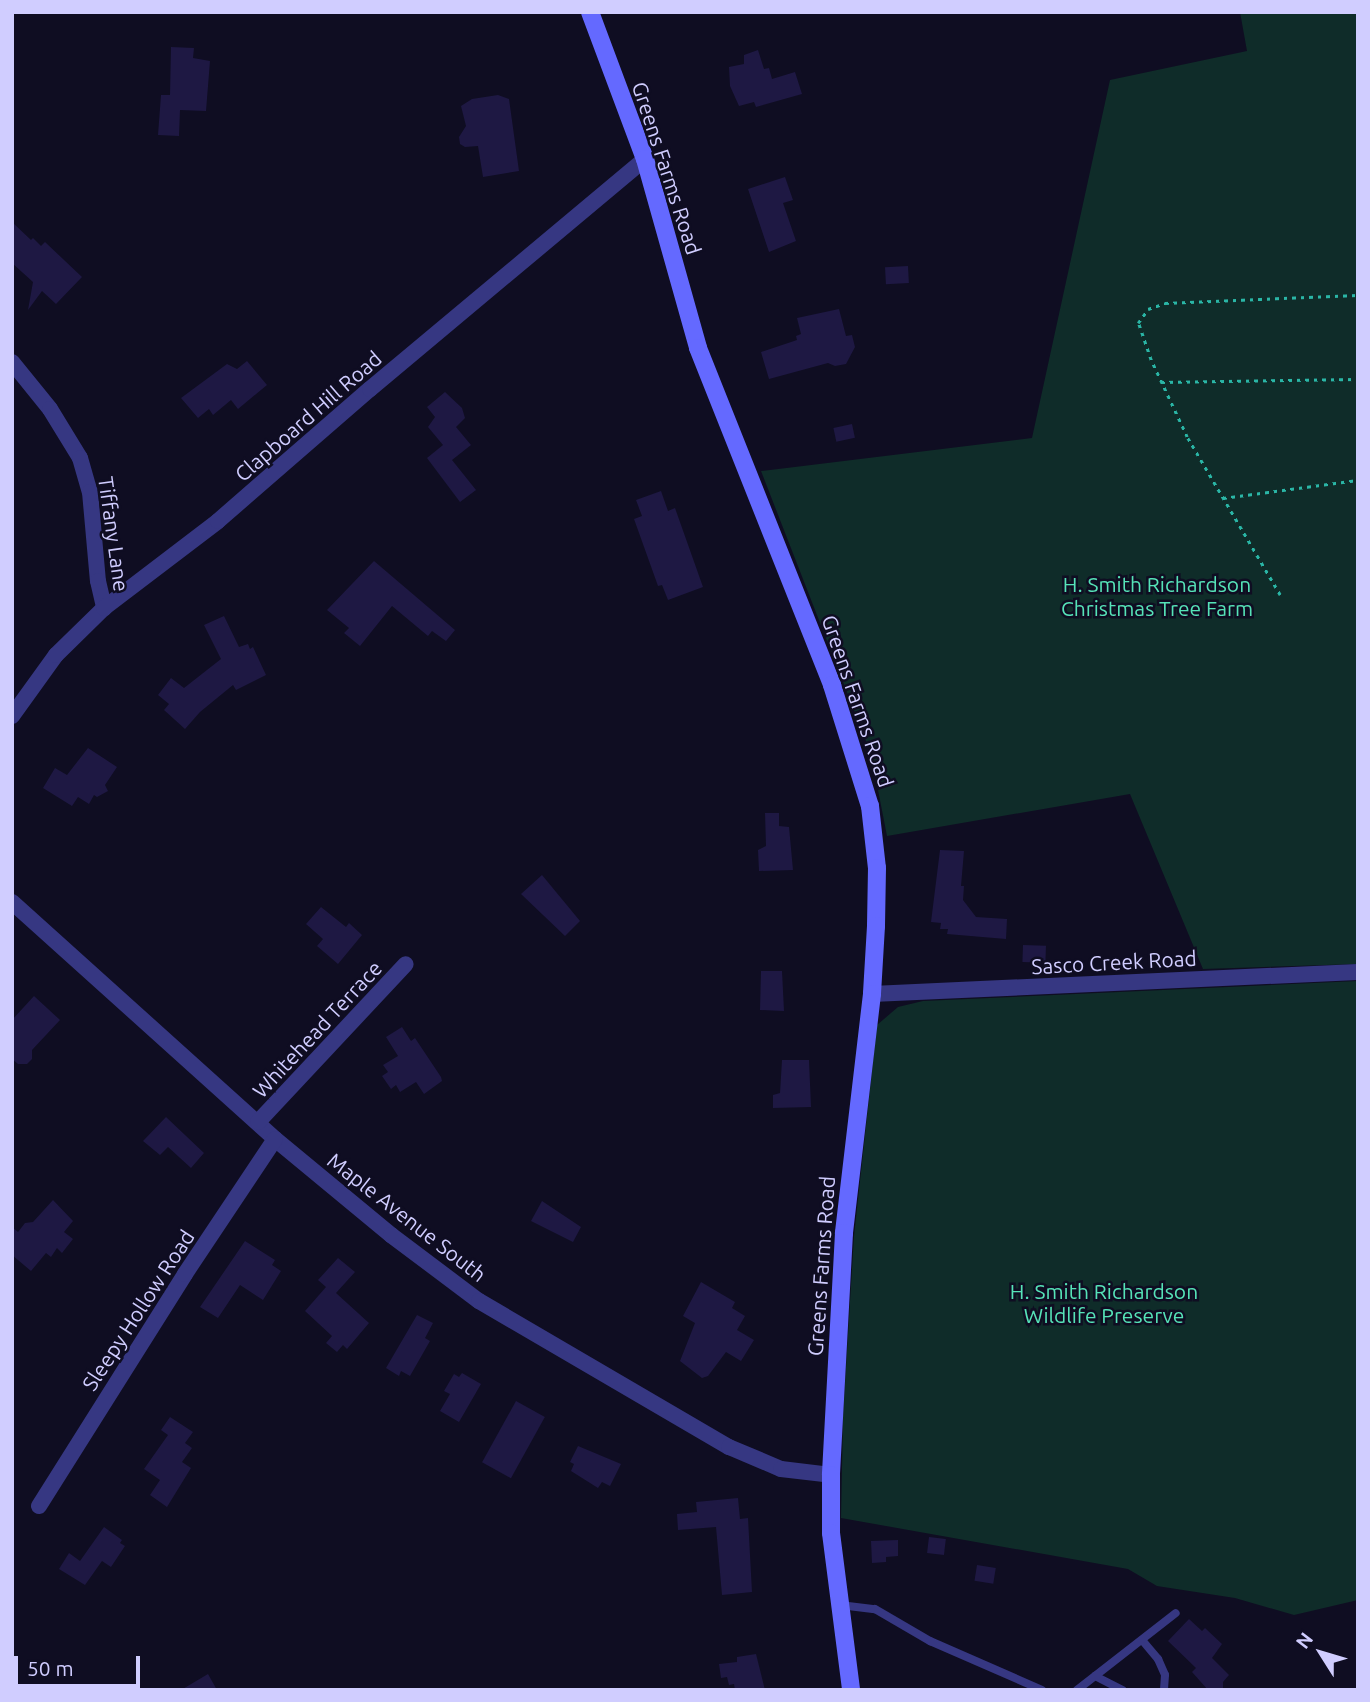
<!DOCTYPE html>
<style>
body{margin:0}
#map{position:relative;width:1370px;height:1702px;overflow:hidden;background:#0f0d22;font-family:Ubuntu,sans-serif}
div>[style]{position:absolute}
.green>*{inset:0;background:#0f2c29}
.building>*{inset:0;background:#1e1843;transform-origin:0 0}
.path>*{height:2.5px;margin-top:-1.25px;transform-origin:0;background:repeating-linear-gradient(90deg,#2ab6a6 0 3.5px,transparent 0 8.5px)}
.lane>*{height:8px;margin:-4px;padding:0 4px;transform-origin:4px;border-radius:4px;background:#363782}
.street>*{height:16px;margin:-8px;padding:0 8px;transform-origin:8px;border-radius:8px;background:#363782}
.secondary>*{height:18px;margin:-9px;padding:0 9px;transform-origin:9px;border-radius:9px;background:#6469ff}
span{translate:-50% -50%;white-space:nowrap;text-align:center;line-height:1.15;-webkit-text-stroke:5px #0f0d22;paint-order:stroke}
.street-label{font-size:21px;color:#d0cdff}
.park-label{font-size:21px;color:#56e3b8}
.frame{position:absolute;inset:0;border:14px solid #d0cdff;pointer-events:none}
.north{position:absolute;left:1286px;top:1618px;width:70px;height:70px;-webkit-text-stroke:5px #0f0d22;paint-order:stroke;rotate:307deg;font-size:19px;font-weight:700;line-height:28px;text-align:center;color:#d0cdff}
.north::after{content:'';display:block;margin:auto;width:24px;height:32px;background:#d0cdff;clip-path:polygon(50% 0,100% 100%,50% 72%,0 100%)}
.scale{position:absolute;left:14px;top:1656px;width:126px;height:32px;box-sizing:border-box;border:4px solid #d0cdff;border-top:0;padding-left:9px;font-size:21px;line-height:24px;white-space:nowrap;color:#d0cdff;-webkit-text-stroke:5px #0f0d22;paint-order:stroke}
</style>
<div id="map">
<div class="green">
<div style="clip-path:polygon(1240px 12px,1358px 12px,1358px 964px,1203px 969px,1130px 794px,887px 836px,871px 754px,761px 471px,1032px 438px,1110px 80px,1247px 51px)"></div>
<div style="clip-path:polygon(1358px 981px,1358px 1600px,1294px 1615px,1235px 1598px,1157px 1586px,1128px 1569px,841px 1518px,843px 1417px,854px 1236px,877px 1025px,898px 1007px,923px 1001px)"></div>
</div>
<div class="building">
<div style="clip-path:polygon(171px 47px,194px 48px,193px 58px,210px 61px,206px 111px,180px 110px,179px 136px,158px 135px,161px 95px,170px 95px)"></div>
<div style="clip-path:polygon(758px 50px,764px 69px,769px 68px,772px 79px,795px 72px,802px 94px,756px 107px,754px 102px,739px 106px,730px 86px,729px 67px,744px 64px,744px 55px)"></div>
<div style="clip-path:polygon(498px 95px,509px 99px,519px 171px,483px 177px,478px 146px,465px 147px,460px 144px,459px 137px,466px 126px,461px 106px,472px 99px)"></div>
<div style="clip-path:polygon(785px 177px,793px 200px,783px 203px,796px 241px,769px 252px,748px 189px)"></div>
<div style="clip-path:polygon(12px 222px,31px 240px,33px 238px,41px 246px,45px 242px,82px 277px,56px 304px,42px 291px,28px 310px,33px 282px,12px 263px)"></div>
<div style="left:908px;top:266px;width:17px;height:23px;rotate:87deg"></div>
<div style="clip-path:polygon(839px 309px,846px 336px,852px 335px,855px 347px,846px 364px,835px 366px,828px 363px,769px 379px,761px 352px,797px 340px,796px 336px,801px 334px,797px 318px)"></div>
<div style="clip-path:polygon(247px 361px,267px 385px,238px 409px,231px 400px,213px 415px,209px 409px,198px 418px,181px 398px,227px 364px,237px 369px)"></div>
<div style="clip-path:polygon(445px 392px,462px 408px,465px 418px,456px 427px,471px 445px,452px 460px,476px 490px,460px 502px,427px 458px,443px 445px,428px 427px,435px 417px,427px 407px)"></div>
<div style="left:852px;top:424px;width:14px;height:19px;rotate:78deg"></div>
<div style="clip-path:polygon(661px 491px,668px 511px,675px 508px,703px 587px,668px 600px,662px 585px,658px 586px,634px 519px,642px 516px,636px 500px)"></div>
<div style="clip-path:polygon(374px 561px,455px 630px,446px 641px,432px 631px,428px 636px,392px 606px,360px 646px,344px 633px,349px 628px,327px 610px)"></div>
<div style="clip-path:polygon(224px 616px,239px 647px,248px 644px,250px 649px,253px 647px,266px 675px,236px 690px,233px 685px,200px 712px,185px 729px,164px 710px,169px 704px,158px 695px,171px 678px,184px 688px,221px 659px,204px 625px)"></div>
<div style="clip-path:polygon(88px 748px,117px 767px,105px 785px,108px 791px,97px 797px,94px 795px,89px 804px,78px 797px,72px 806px,43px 788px,55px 768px,67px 775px)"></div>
<div style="clip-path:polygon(765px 813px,779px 813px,779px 826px,789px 827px,793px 870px,759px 871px,758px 850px,766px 846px)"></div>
<div style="clip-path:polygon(940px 850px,964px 851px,961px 886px,964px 886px,963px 900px,976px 917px,1007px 919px,1006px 939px,947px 934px,948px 929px,940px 929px,941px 923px,931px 922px)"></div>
<div style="clip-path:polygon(542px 875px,580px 921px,565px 936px,521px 894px)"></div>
<div style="clip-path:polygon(321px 907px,346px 927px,349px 923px,362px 935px,338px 964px,317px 946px,323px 939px,306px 924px)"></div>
<div style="left:1023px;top:945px;width:23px;height:17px;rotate:2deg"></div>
<div style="clip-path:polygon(761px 971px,782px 971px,784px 1011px,760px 1010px)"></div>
<div style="clip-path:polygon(34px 996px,60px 1020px,32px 1050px,32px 1059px,27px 1064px,18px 1064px,12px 1059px,12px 1020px)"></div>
<div style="clip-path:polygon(402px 1027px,411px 1041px,415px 1038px,441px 1077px,442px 1081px,424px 1094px,416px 1082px,400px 1092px,396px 1085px,391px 1089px,382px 1076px,388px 1072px,383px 1065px,398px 1056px,386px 1037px)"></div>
<div style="clip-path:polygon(782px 1060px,809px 1060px,811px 1107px,773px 1108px,773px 1095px,780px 1093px)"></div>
<div style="clip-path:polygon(166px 1117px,204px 1153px,191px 1168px,168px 1147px,160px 1155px,143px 1141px)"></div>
<div style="clip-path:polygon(53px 1200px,73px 1221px,64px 1232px,73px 1239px,62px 1253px,57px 1248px,51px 1257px,46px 1253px,31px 1271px,12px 1255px,12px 1227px,18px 1232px,25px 1223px,33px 1222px)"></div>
<div style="clip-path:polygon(542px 1201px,581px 1227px,573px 1242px,531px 1221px)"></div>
<div style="clip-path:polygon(245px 1241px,275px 1260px,272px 1265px,281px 1271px,263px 1300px,240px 1285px,218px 1318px,200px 1307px)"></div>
<div style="clip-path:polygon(338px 1258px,355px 1272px,336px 1293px,369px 1323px,347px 1349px,343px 1345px,337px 1352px,326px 1343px,332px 1336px,305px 1311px,326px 1287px,318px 1280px)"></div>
<div style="clip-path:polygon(701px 1282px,735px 1302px,732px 1308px,745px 1316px,737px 1330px,754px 1340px,741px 1361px,726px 1352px,708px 1376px,702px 1378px,680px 1361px,695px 1323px,683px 1316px)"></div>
<div style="clip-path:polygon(417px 1315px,433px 1323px,425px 1338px,430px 1341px,410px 1376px,401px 1371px,399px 1376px,386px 1368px)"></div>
<div style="clip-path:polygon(462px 1373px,481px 1384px,459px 1422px,440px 1411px,450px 1394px,444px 1391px,454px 1374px,459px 1377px)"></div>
<div style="left:516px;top:1401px;width:33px;height:70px;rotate:29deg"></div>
<div style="clip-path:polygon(170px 1417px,193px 1432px,185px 1443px,192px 1448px,182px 1462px,191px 1468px,167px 1507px,150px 1495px,160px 1480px,144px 1469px,168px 1435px,161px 1430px)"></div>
<div style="clip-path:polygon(578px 1446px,621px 1464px,610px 1486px,602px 1482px,598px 1488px,571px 1471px,574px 1464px,570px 1462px)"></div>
<div style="clip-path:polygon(738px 1498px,740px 1519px,748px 1518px,752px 1592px,722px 1595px,716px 1527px,678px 1530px,677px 1514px,697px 1512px,696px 1502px)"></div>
<div style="clip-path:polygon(104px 1527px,122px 1540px,120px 1543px,125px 1546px,111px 1567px,102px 1561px,85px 1585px,59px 1569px,69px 1553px,80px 1561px)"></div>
<div style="left:929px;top:1537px;width:17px;height:16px;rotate:7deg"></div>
<div style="clip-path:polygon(898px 1540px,898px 1556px,886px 1557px,886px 1562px,872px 1563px,871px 1541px)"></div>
<div style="left:977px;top:1565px;width:19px;height:16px;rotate:9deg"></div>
<div style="clip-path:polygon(1189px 1619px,1202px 1631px,1205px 1628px,1222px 1644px,1212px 1658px,1229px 1675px,1223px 1682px,1223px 1690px,1208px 1690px,1192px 1672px,1196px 1668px,1168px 1641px)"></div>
<div style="clip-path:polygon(756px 1654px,765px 1690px,735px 1690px,734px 1684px,729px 1685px,727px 1677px,721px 1678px,719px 1664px,737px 1662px,737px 1657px)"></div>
<div style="clip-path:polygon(208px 1674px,217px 1690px,181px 1690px)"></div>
</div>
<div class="path">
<div style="left:1161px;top:382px;width:197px;rotate:-0.9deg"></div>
<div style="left:1223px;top:498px;width:136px;rotate:-7.6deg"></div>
<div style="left:1280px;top:595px;width:183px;rotate:-120.5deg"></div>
<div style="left:1187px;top:437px;width:85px;rotate:-115.1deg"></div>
<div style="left:1151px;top:360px;width:39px;rotate:-109deg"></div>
<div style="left:1138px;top:323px;width:17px;rotate:-54deg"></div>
<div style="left:1148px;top:309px;width:18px;rotate:-19deg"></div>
<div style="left:1165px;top:303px;width:193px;rotate:-2.4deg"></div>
</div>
<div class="lane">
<div style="left:840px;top:1605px;width:35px;rotate:7deg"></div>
<div style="left:875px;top:1609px;width:64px;rotate:30.2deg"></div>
<div style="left:930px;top:1641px;width:122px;rotate:23.6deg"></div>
<div style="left:1142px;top:1640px;width:25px;rotate:50deg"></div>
<div style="left:1158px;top:1659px;width:17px;rotate:66deg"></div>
<div style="left:1165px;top:1675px;width:15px;rotate:94deg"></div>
<div style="left:1095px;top:1676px;width:31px;rotate:27deg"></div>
<div style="left:1077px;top:1690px;width:125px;rotate:-37.9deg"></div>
</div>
<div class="street">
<div style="left:12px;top:362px;width:60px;rotate:51deg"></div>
<div style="left:50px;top:409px;width:57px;rotate:58.5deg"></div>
<div style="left:80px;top:458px;width:35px;rotate:74deg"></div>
<div style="left:90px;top:492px;width:89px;rotate:84.9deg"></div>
<div style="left:98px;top:581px;width:28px;rotate:77deg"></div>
<div style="left:12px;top:716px;width:75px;rotate:-54.2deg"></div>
<div style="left:56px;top:655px;width:67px;rotate:-44.4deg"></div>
<div style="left:104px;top:608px;width:143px;rotate:-37.3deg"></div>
<div style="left:218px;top:521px;width:201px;rotate:-41deg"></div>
<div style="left:370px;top:389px;width:359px;rotate:-39.9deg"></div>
<div style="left:12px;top:902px;width:354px;rotate:42deg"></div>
<div style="left:275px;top:1139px;width:151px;rotate:39.6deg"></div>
<div style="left:391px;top:1235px;width:110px;rotate:36.9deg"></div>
<div style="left:479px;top:1301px;width:290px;rotate:30.3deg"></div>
<div style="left:729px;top:1447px;width:56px;rotate:22.9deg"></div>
<div style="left:781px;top:1469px;width:50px;rotate:6.8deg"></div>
<div style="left:872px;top:994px;width:486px;rotate:-2.6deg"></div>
<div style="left:258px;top:1122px;width:216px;rotate:-46.9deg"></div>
<div style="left:39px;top:1506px;width:274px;rotate:-57.8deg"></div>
<div style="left:185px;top:1274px;width:162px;rotate:-56.3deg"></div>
</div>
<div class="secondary">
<div style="left:590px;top:12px;width:157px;rotate:69.5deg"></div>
<div style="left:645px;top:159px;width:196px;rotate:74.3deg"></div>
<div style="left:698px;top:348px;width:363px;rotate:68.3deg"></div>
<div style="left:832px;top:685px;width:127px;rotate:72.6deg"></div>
<div style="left:870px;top:806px;width:62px;rotate:83.6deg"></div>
<div style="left:877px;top:868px;width:58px;rotate:91deg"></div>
<div style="left:876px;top:926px;width:68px;rotate:93.4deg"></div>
<div style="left:872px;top:994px;width:241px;rotate:96.7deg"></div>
<div style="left:844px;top:1233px;width:242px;rotate:93.1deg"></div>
<div style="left:831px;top:1475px;width:58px;rotate:90deg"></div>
<div style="left:831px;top:1533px;width:158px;rotate:82.7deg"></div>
</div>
<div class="street-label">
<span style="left:667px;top:168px;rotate:72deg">Greens Farms Road</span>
<span style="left:308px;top:416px;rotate:-41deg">Clapboard Hill Road</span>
<span style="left:114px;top:534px;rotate:82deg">Tiffany Lane</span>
<span style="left:858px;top:701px;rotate:71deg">Greens Farms Road</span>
<span style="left:1114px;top:962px;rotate:-3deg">Sasco Creek Road</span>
<span style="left:317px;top:1029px;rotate:-47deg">Whitehead Terrace</span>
<span style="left:407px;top:1217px;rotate:38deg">Maple Avenue South</span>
<span style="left:821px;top:1266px;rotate:-86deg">Greens Farms Road</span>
<span style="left:138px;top:1310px;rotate:-57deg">Sleepy Hollow Road</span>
</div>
<div class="park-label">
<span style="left:1157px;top:596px">H. Smith Richardson<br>Christmas Tree Farm</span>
<span style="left:1104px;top:1303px">H. Smith Richardson<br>Wildlife Preserve</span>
</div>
<div class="frame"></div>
<div class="north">N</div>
<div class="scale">50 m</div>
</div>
